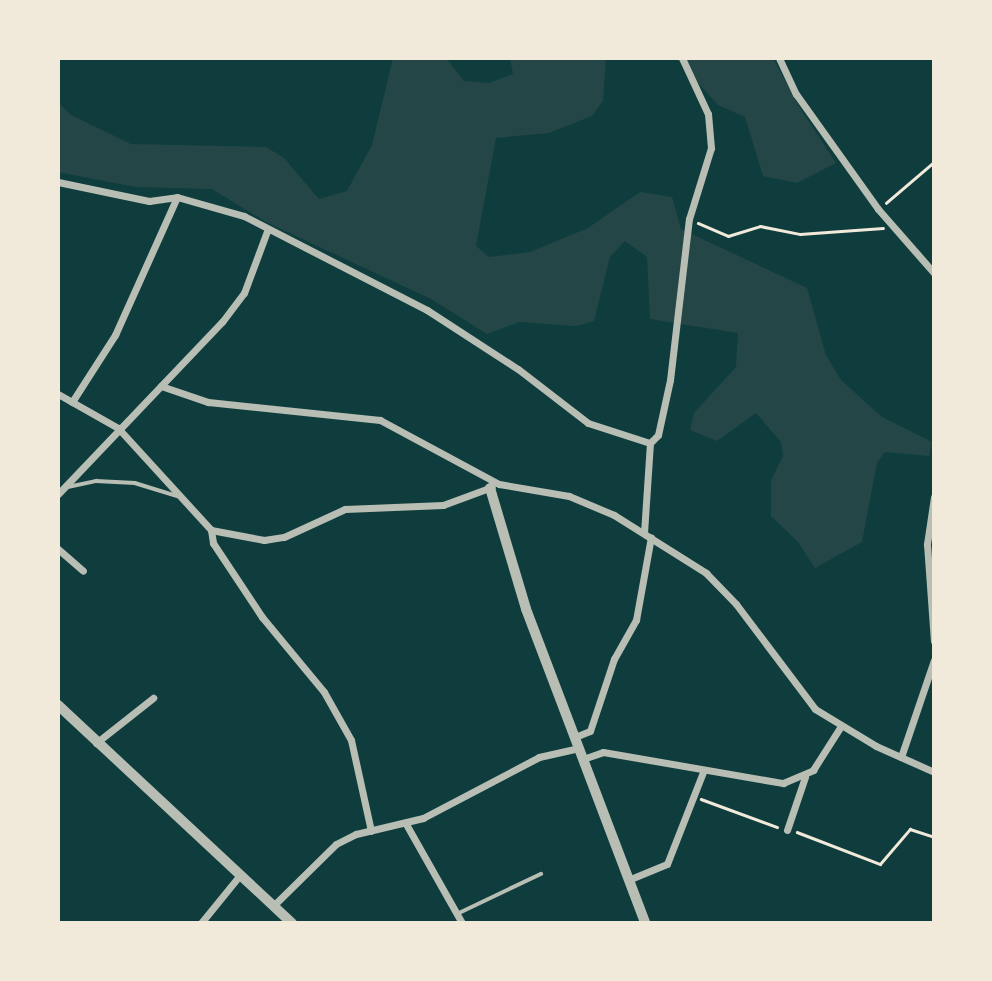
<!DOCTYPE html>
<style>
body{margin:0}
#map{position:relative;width:992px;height:981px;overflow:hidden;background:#0f3d3e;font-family:"PT Sans",sans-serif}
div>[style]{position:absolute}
.green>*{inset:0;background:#244646}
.path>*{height:2.5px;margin:-1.25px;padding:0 1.25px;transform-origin:1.25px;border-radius:1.25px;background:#f1e9da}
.service>*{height:3.5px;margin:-1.75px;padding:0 1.75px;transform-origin:1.75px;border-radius:1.75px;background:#b8beb3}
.minor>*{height:7px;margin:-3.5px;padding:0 3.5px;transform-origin:3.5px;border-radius:3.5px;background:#b8beb3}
.tertiary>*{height:10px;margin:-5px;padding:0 5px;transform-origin:5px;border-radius:5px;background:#b8beb3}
span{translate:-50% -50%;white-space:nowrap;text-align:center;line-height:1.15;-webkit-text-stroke:6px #f1e9da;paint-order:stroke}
.frame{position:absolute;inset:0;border:60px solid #f1e9da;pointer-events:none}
</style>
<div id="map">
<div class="green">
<div style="clip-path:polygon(393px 58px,446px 58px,464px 81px,489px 83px,513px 74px,510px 58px,606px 58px,603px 101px,592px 116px,549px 133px,496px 138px,476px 246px,489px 257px,530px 252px,588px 228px,640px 192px,672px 197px,681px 229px,807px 288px,826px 355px,841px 380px,882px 417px,932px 442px,929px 456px,885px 452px,877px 463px,862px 542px,815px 568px,798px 542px,771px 516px,771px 480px,783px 456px,781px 442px,756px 413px,717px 441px,690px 430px,694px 413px,736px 367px,738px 333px,650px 319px,647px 257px,625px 241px,610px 257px,594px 321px,576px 326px,519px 322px,487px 334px,431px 299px,266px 222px,212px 189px,135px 187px,58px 172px,58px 102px,71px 115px,131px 144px,266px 147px,284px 158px,319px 199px,347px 191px,372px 145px)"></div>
<div style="clip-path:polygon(676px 58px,773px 58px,798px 105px,836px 163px,797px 183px,763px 176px,745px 117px,718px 105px)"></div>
</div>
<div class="path">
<div style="left:886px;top:203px;width:63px;rotate:-40.5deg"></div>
<div style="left:698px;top:223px;width:33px;rotate:23deg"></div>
<div style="left:728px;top:236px;width:34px;rotate:-17deg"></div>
<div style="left:760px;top:226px;width:41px;rotate:11.3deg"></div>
<div style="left:800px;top:234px;width:83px;rotate:-4.1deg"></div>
<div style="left:701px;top:799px;width:81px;rotate:20.2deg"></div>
<div style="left:797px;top:832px;width:89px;rotate:21.1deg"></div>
<div style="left:880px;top:864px;width:46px;rotate:-49.4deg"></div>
<div style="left:910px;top:829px;width:25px;rotate:18deg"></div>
</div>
<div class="service">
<div style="left:68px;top:487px;width:29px;rotate:-12deg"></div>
<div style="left:96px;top:481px;width:39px;rotate:3deg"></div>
<div style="left:135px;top:483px;width:44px;rotate:17.2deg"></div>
<div style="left:457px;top:914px;width:93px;rotate:-25.5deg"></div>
</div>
<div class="minor">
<div style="left:779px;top:58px;width:40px;rotate:65deg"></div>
<div style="left:796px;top:94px;width:141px;rotate:54.5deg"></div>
<div style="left:878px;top:209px;width:85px;rotate:48.8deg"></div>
<div style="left:58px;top:182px;width:93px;rotate:11.8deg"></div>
<div style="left:149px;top:201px;width:28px;rotate:-8deg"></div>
<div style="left:177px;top:197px;width:70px;rotate:15.8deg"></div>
<div style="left:244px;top:216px;width:206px;rotate:27.2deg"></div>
<div style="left:427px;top:310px;width:108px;rotate:33deg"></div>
<div style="left:518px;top:369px;width:88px;rotate:37.6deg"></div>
<div style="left:588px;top:423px;width:65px;rotate:17.9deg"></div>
<div style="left:161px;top:386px;width:50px;rotate:18.8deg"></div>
<div style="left:208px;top:402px;width:173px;rotate:6deg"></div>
<div style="left:380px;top:420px;width:135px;rotate:28.3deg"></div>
<div style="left:499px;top:484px;width:71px;rotate:9.7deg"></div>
<div style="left:569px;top:496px;width:49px;rotate:22.9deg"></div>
<div style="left:614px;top:515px;width:109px;rotate:32.2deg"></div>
<div style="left:706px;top:573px;width:43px;rotate:45.9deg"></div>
<div style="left:736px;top:604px;width:131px;rotate:53deg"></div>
<div style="left:815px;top:709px;width:71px;rotate:31.2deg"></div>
<div style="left:876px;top:746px;width:64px;rotate:24.1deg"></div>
<div style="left:58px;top:394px;width:69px;rotate:29.5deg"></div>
<div style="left:118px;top:428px;width:138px;rotate:47.6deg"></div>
<div style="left:211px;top:530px;width:13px;rotate:81deg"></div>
<div style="left:213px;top:543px;width:89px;rotate:56.5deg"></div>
<div style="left:262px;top:617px;width:97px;rotate:50.4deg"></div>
<div style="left:324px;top:692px;width:55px;rotate:60.6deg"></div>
<div style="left:351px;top:740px;width:93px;rotate:77.6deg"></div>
<div style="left:72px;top:402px;width:80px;rotate:-57.3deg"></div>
<div style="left:115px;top:335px;width:151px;rotate:-65.8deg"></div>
<div style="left:58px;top:494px;width:238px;rotate:-46.4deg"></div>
<div style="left:222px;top:322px;width:36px;rotate:-53deg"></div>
<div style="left:244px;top:293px;width:66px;rotate:-69.6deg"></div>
<div style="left:934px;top:497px;width:48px;rotate:98.5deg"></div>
<div style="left:927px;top:544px;width:97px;rotate:85.9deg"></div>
<div style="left:211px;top:530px;width:54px;rotate:10.7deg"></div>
<div style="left:264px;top:540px;width:20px;rotate:-9deg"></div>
<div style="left:284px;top:537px;width:67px;rotate:-24.7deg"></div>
<div style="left:345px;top:509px;width:98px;rotate:-2.3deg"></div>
<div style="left:443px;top:505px;width:52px;rotate:-20.2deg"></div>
<div style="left:644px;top:533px;width:90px;rotate:-86.2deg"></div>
<div style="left:650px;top:443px;width:11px;rotate:-45deg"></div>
<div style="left:658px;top:435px;width:56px;rotate:-77.7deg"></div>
<div style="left:670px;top:380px;width:162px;rotate:-83.3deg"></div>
<div style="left:689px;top:219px;width:74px;rotate:-72.8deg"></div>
<div style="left:711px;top:148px;width:34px;rotate:-95deg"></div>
<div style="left:708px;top:114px;width:62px;rotate:-114.9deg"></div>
<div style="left:58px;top:549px;width:33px;rotate:41deg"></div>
<div style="left:575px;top:737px;width:16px;rotate:-22deg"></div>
<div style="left:590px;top:731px;width:76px;rotate:-71.6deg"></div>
<div style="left:614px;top:659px;width:45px;rotate:-60.6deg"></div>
<div style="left:636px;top:620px;width:84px;rotate:-79.8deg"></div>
<div style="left:96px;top:743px;width:73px;rotate:-38.3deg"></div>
<div style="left:901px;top:757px;width:102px;rotate:-71.2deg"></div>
<div style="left:583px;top:759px;width:21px;rotate:-19deg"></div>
<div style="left:603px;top:752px;width:183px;rotate:9.8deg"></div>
<div style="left:783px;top:783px;width:33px;rotate:-23deg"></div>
<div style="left:813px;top:770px;width:52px;rotate:-57.5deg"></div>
<div style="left:406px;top:824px;width:114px;rotate:60.5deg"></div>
<div style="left:787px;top:830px;width:56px;rotate:-71.2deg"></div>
<div style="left:628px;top:880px;width:42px;rotate:-22.3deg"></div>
<div style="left:667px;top:864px;width:99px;rotate:-68.6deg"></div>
<div style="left:273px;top:906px;width:88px;rotate:-44.5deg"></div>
<div style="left:336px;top:844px;width:22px;rotate:-27deg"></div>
<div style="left:356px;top:834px;width:69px;rotate:-13.4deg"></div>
<div style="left:423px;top:818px;width:131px;rotate:-27.7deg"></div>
<div style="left:539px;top:757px;width:41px;rotate:-12.7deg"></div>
<div style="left:201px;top:923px;width:62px;rotate:-50.9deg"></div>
</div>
<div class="tertiary">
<div style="left:490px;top:488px;width:126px;rotate:73.4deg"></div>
<div style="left:526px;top:609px;width:336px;rotate:69.2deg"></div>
<div style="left:58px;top:705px;width:320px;rotate:43deg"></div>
</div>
<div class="frame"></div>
</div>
